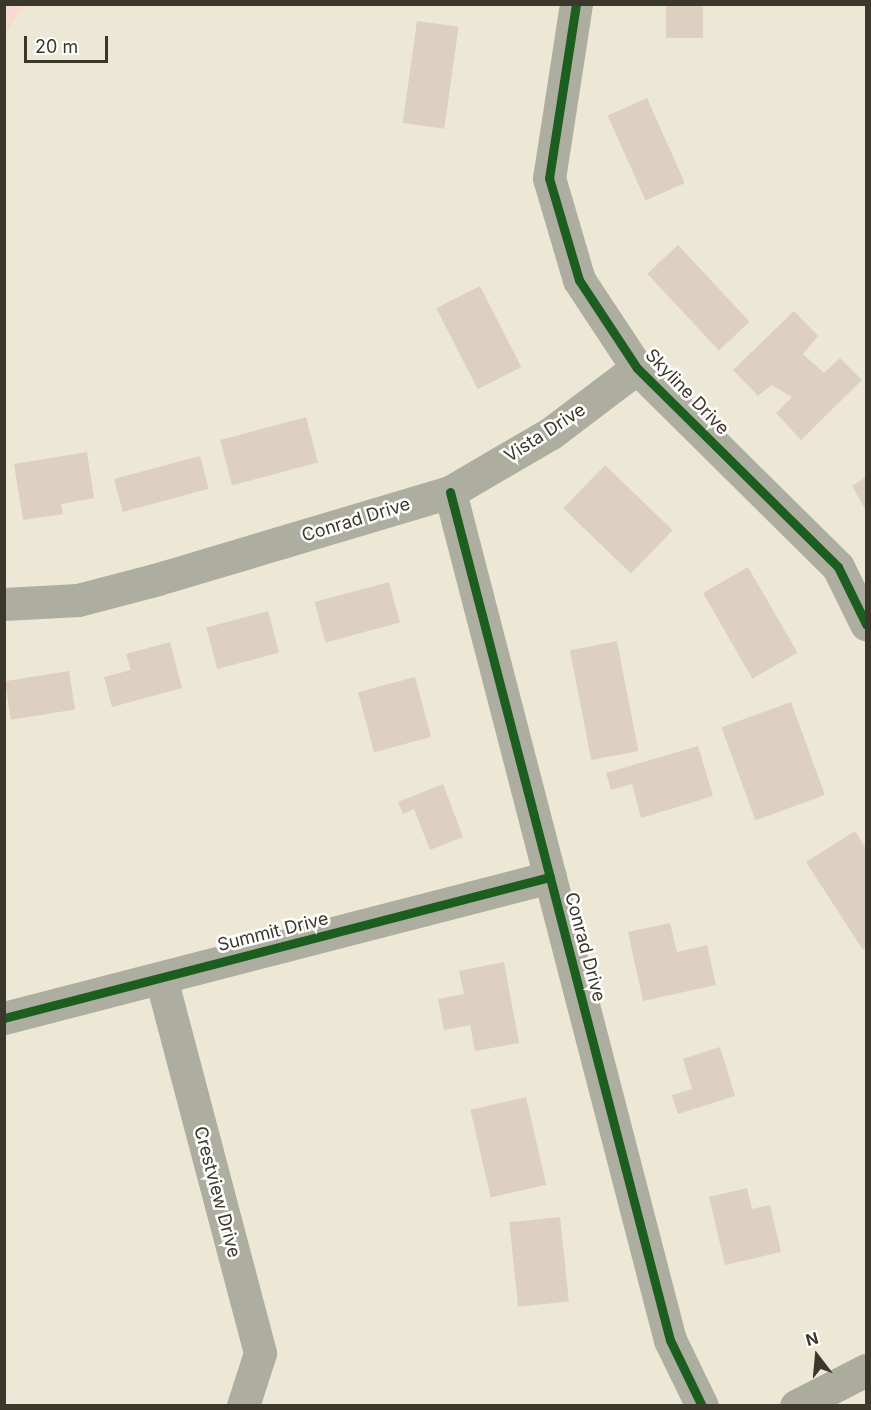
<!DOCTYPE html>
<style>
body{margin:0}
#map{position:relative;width:871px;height:1410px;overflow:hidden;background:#ede7d6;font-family:Inter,sans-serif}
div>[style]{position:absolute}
.green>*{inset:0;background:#f7dbd0}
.building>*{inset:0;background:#ded0c0;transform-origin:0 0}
.minor>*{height:33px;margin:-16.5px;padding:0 16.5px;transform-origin:16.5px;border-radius:16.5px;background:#adaea0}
.secondary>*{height:33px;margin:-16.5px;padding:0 16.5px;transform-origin:16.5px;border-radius:16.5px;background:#acac9d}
.cycleway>*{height:9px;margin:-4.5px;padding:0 4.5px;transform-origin:4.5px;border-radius:4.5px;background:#1b5e20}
span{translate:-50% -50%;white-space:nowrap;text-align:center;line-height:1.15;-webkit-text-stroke:5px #fff;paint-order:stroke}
.street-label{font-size:18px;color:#3c372b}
.frame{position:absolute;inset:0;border:6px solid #3c372b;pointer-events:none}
.north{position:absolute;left:787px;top:1326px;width:60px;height:60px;-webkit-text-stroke:4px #fff;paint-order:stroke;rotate:344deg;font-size:16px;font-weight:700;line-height:24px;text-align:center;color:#3c372b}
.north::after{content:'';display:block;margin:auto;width:21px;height:27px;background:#3c372b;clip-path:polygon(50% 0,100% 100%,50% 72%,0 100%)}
.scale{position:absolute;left:24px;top:36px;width:84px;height:27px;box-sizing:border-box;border:3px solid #3c372b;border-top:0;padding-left:8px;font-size:18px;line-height:21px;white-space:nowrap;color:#3c372b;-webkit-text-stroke:4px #fff;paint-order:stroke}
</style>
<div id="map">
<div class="green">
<div style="clip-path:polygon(5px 4px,23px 5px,5px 36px,4px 5px)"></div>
</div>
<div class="building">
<div style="left:666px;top:4px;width:37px;height:34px"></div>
<div style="left:417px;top:21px;width:42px;height:103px;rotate:8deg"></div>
<div style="left:647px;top:98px;width:93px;height:43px;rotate:66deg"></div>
<div style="left:678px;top:245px;width:105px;height:42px;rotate:47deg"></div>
<div style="left:480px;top:286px;width:91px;height:49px;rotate:63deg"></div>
<div style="clip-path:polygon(794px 311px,818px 336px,803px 354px,824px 373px,840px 358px,862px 380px,801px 440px,776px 413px,792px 397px,772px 385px,758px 396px,733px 370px)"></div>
<div style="left:306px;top:417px;width:47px;height:89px;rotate:75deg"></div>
<div style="clip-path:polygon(87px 452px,94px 498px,61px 504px,63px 514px,23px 520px,14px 464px)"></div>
<div style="left:200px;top:456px;width:34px;height:89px;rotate:75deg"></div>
<div style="left:605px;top:465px;width:94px;height:60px;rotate:44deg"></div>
<div style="clip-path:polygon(866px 477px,866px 511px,852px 486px)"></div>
<div style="left:748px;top:567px;width:99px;height:52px;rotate:60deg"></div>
<div style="left:389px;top:582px;width:42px;height:77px;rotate:75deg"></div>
<div style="left:268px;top:611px;width:43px;height:64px;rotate:75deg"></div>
<div style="left:617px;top:641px;width:112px;height:48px;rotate:79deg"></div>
<div style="clip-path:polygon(170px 642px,182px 688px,112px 707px,104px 677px,131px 670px,126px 654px)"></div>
<div style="left:69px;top:671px;width:39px;height:65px;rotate:81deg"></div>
<div style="left:415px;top:677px;width:62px;height:59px;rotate:75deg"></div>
<div style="left:791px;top:702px;width:99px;height:74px;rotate:70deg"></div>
<div style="clip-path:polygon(698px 746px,713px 796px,641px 818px,632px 784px,611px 790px,606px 773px)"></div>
<div style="clip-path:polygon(443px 784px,463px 837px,430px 850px,414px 809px,403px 814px,398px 802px)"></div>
<div style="clip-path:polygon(855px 831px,866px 849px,866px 944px,863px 950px,806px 862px)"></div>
<div style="clip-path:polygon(670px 923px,677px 952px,707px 945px,716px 985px,643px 1001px,628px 932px)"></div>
<div style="clip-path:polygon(504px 962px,519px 1043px,475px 1051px,470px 1025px,444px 1030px,438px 999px,464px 994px,459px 971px)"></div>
<div style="clip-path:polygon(720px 1047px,735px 1096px,678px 1114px,672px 1095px,692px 1089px,683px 1059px)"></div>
<div style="left:526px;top:1097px;width:90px;height:57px;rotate:77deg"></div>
<div style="clip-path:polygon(747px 1188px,752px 1209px,770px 1205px,781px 1252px,725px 1265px,709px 1197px)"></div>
<div style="left:560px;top:1217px;width:85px;height:51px;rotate:84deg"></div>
</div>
<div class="minor">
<div style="left:576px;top:4px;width:176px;rotate:98.8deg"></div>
<div style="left:549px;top:178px;width:106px;rotate:73.6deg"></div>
<div style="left:579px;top:280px;width:105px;rotate:56.6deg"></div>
<div style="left:637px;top:368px;width:283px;rotate:44.7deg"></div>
<div style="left:838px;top:567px;width:64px;rotate:63.8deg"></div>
<div style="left:450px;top:492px;width:876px;rotate:75.46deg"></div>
<div style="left:670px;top:1340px;width:73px;rotate:64.1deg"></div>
<div style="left:4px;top:604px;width:74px;rotate:-3.1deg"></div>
<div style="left:78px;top:600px;width:83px;rotate:-14.7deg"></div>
<div style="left:158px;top:579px;width:305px;rotate:-16.6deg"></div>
<div style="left:450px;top:492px;width:117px;rotate:-30.3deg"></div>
<div style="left:551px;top:433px;width:108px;rotate:-37.1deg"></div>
<div style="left:161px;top:978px;width:388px;rotate:75.2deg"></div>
<div style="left:260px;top:1353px;width:56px;rotate:107.8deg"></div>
<div style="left:4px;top:1018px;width:564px;rotate:-14.48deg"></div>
</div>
<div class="secondary">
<div style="left:796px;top:1406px;width:79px;rotate:-27.2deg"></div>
</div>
<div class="cycleway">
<div style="left:576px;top:4px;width:176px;rotate:98.8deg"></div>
<div style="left:549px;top:178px;width:106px;rotate:73.6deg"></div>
<div style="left:579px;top:280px;width:105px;rotate:56.6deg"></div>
<div style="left:637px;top:368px;width:283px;rotate:44.7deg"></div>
<div style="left:838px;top:567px;width:64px;rotate:63.8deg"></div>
<div style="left:450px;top:492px;width:876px;rotate:75.46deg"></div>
<div style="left:670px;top:1340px;width:73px;rotate:64.1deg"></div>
<div style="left:4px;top:1018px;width:564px;rotate:-14.48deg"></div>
</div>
<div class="street-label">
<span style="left:687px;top:392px;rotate:46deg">Skyline Drive</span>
<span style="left:545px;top:433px;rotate:-33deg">Vista Drive</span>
<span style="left:356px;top:520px;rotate:-17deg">Conrad Drive</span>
<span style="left:273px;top:932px;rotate:-14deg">Summit Drive</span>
<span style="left:585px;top:947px;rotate:75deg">Conrad Drive</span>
<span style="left:217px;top:1192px;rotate:75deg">Crestview Drive</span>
</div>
<div class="frame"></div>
<div class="north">N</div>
<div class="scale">20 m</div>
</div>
